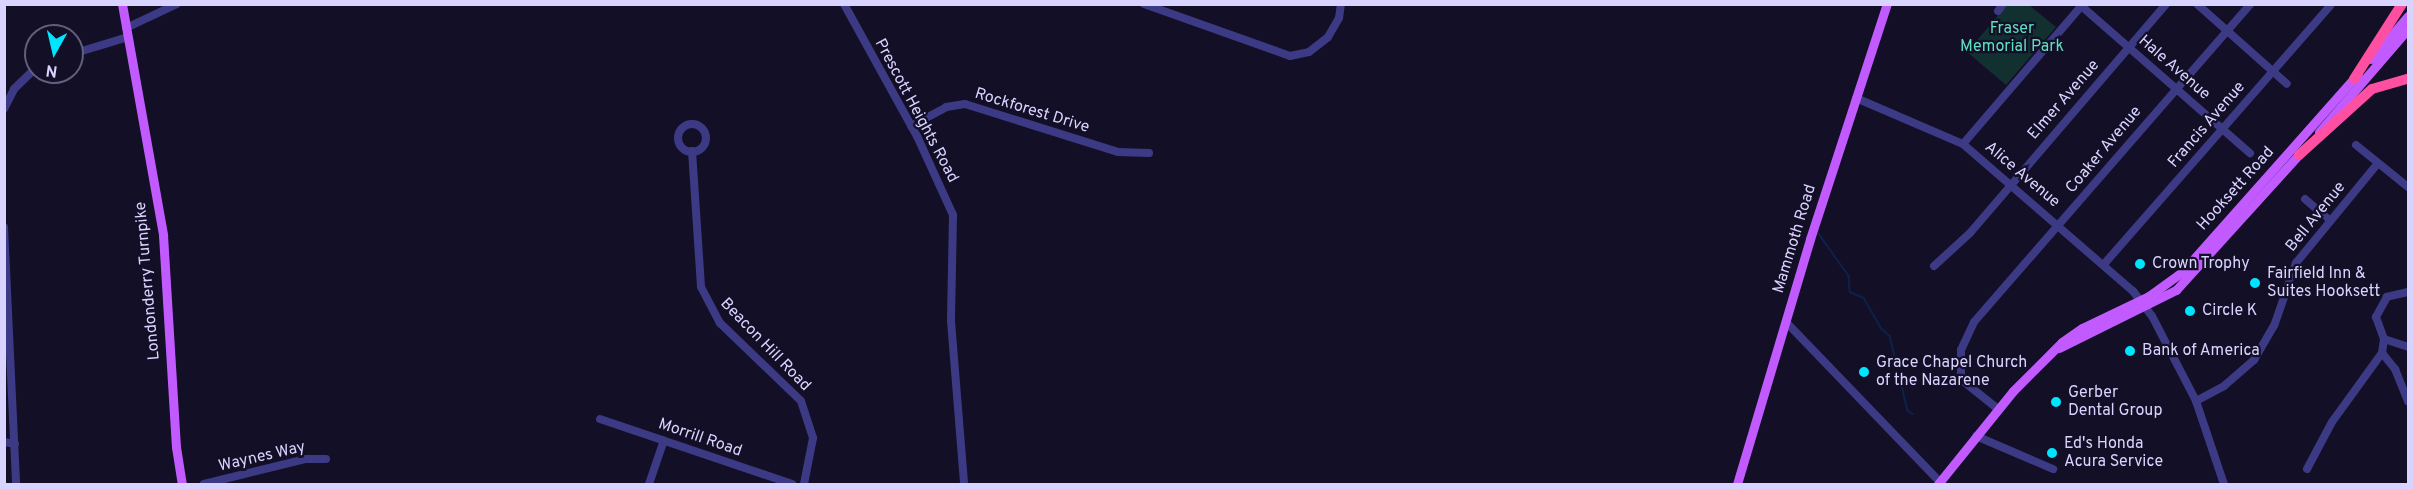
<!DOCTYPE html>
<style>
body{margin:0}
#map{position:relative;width:2413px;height:489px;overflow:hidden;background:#130f26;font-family:Overpass,sans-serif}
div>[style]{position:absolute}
.green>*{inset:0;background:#12302f}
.stream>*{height:1.5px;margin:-0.75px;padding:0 0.75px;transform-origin:0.75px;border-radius:0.75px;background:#0c2248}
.minor>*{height:8px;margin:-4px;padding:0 4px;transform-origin:4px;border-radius:4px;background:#3d3a85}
.minor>.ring{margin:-4px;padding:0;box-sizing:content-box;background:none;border:8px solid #3d3a85;border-radius:50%}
.major>*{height:9px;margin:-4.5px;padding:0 4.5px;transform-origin:4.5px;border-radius:4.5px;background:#c25bff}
.highway>*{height:10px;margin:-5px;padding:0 5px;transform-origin:5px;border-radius:5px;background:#ff4fa3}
.dots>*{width:16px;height:16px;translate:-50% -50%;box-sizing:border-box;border:3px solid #130f26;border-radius:50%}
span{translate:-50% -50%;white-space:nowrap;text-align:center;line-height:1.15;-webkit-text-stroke:4.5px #130f26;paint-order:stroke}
.park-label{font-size:16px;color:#5fe0c0}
.street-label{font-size:16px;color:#d9d4ff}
.poi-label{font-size:16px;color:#d9d4ff}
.left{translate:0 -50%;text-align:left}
.frame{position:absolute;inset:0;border:6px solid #d9d4ff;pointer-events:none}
.north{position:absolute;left:24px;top:24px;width:60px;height:60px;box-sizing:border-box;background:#130f26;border:2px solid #625e7d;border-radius:50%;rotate:188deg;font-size:16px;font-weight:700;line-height:24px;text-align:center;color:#d9d4ff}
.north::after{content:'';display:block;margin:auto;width:21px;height:27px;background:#00e5ff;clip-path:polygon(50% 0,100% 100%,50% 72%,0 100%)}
</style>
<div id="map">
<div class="green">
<div style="clip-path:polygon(2007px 5px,2029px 5px,2056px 27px,2006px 85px,1967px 52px)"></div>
</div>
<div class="stream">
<div style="left:1819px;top:234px;width:52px;rotate:54.5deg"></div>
<div style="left:1849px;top:276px;width:16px;rotate:86deg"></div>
<div style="left:1850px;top:292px;width:15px;rotate:23deg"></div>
<div style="left:1864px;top:298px;width:36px;rotate:60deg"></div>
<div style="left:1882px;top:329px;width:11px;rotate:41deg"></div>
<div style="left:1890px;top:336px;width:77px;rotate:76.5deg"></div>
<div style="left:1908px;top:411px;width:6px;rotate:31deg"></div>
</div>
<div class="minor">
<div style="left:844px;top:4px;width:151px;rotate:61.1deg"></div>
<div style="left:917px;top:136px;width:87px;rotate:65.5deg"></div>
<div style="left:953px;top:215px;width:106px;rotate:91.1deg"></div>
<div style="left:951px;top:321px;width:164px;rotate:85.4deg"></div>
<div style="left:1144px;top:4px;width:155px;rotate:19.6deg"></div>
<div style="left:1290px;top:56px;width:19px;rotate:-12deg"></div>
<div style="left:1309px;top:52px;width:24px;rotate:-38deg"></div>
<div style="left:1328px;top:37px;width:22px;rotate:-60deg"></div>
<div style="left:1339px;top:18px;width:14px;rotate:-82deg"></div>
<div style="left:2079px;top:4px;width:227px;rotate:41.1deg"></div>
<div style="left:2197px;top:4px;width:120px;rotate:41.6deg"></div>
<div style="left:1998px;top:11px;width:9px;rotate:-54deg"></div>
<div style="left:126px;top:28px;width:56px;rotate:-25.2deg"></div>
<div style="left:72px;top:54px;width:59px;rotate:-16.9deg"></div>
<div style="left:1856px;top:98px;width:116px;rotate:23.3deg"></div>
<div style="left:1963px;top:144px;width:225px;rotate:40.9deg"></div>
<div style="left:2133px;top:291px;width:31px;rotate:53deg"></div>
<div style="left:2152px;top:316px;width:96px;rotate:62.6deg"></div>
<div style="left:2196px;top:401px;width:88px;rotate:71.4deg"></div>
<div style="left:4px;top:109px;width:22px;rotate:-63deg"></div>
<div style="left:14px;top:89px;width:30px;rotate:-44deg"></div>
<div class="ring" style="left:678px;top:124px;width:20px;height:20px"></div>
<div style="left:911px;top:126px;width:40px;rotate:-28deg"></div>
<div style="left:946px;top:107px;width:19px;rotate:-9deg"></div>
<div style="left:965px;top:104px;width:160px;rotate:17.4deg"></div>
<div style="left:1118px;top:152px;width:31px;rotate:2deg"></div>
<div style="left:1963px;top:144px;width:184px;rotate:-49.4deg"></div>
<div style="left:2356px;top:145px;width:67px;rotate:38.9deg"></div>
<div style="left:692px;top:151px;width:136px;rotate:86.2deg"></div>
<div style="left:701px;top:287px;width:41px;rotate:62.2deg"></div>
<div style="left:720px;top:323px;width:112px;rotate:43.9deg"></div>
<div style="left:801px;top:401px;width:39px;rotate:72deg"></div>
<div style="left:813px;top:438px;width:47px;rotate:101.1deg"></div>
<div style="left:2305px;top:199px;width:32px;rotate:41deg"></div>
<div style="left:4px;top:227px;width:257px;rotate:87.3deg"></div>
<div style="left:2105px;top:263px;width:342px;rotate:-48.8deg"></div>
<div style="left:1934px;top:266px;width:49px;rotate:-42.5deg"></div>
<div style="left:1970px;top:233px;width:301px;rotate:-49.4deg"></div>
<div style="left:2408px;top:292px;width:22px;rotate:167deg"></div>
<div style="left:2387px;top:297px;width:23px;rotate:119deg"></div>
<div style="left:2376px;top:317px;width:23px;rotate:70deg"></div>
<div style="left:2384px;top:339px;width:25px;rotate:18deg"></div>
<div style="left:1786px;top:322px;width:225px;rotate:46.1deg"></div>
<div style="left:2384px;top:339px;width:14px;rotate:98deg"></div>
<div style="left:2382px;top:353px;width:21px;rotate:51deg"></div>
<div style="left:2395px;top:369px;width:35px;rotate:68deg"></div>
<div style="left:2196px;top:401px;width:32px;rotate:-28deg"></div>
<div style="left:2224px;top:386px;width:40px;rotate:-41deg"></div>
<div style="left:2254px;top:360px;width:39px;rotate:-60deg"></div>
<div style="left:2274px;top:326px;width:67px;rotate:-70.8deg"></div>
<div style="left:2296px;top:263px;width:129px;rotate:-50.6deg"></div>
<div style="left:1998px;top:409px;width:43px;rotate:-141.5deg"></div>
<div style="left:1964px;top:382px;width:9px;rotate:-111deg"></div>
<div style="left:1961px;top:374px;width:24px;rotate:-90deg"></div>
<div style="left:1961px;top:350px;width:31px;rotate:-65deg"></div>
<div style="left:1974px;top:322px;width:421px;rotate:-49deg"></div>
<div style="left:600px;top:419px;width:203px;rotate:18.7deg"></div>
<div style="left:1976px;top:436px;width:84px;rotate:23.2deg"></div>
<div style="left:4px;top:442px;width:11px;rotate:10deg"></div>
<div style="left:2307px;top:469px;width:53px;rotate:-62deg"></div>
<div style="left:2332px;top:422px;width:85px;rotate:-54.1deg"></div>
<div style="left:204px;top:484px;width:105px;rotate:-13.8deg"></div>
<div style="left:306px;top:459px;width:20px"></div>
<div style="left:649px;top:484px;width:46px;rotate:-71.2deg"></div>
</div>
<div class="major">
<div style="left:122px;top:4px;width:235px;rotate:79.9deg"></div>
<div style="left:163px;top:235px;width:212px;rotate:86.5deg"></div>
<div style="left:176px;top:447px;width:37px;rotate:81deg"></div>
<div style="left:2371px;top:59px;width:57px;rotate:-49.3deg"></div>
<div style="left:2319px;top:132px;width:136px;rotate:-49.2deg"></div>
<div style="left:2059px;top:348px;width:131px;rotate:-26.4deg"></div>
<div style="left:2176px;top:290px;width:188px;rotate:-47.8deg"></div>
<div style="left:1737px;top:484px;width:256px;rotate:-73.4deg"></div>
<div style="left:1810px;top:239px;width:247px;rotate:-71.9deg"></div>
<div style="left:1938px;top:484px;width:119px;rotate:-51.1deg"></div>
<div style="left:2013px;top:391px;width:69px;rotate:-45deg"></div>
<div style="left:2062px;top:342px;width:24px;rotate:-35deg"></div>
<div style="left:2082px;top:328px;width:74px;rotate:-25.5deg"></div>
<div style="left:2149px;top:296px;width:41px;rotate:-36deg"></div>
<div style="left:2182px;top:272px;width:265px;rotate:-48.4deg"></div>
</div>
<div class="highway">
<div style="left:2354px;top:79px;width:89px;rotate:-57.4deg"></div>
<div style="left:2299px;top:155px;width:98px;rotate:-42.1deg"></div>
<div style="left:2372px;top:89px;width:37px;rotate:-16deg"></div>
</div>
<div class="dots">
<div style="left:2140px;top:264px;background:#00e5ff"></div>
<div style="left:2255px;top:283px;background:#00e5ff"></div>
<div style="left:2190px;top:311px;background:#00e5ff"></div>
<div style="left:2130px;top:351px;background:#00e5ff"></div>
<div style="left:1864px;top:372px;background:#00e5ff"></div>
<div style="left:2056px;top:402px;background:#00e5ff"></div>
<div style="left:2052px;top:453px;background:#00e5ff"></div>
</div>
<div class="park-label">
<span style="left:2012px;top:38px">Fraser<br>Memorial Park</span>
</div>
<div class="street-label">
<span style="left:2174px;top:68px;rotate:41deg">Hale Avenue</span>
<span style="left:2064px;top:100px;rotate:-49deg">Elmer Avenue</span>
<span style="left:916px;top:111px;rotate:62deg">Prescott Heights Road</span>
<span style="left:1032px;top:111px;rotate:17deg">Rockforest Drive</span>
<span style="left:2207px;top:125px;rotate:-49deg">Francis Avenue</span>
<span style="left:2104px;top:150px;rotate:-50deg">Coaker Avenue</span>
<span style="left:2022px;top:175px;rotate:40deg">Alice Avenue</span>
<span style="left:2236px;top:189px;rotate:-48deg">Hooksett Road</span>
<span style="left:2316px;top:217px;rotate:-51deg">Bell Avenue</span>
<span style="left:1795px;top:239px;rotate:-73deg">Mammoth Road</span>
<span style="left:148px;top:281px;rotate:-95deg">Londonderry Turnpike</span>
<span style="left:765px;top:345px;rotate:46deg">Beacon Hill Road</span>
<span style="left:700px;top:438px;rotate:19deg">Morrill Road</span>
<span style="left:262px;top:457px;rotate:-13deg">Waynes Way</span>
</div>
<div class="poi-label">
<span class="left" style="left:2152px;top:264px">Crown Trophy</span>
<span class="left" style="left:2267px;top:283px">Fairfield Inn &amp;<br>Suites Hooksett</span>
<span class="left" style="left:2202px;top:311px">Circle K</span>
<span class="left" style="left:2142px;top:351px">Bank of America</span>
<span class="left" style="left:1876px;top:372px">Grace Chapel Church<br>of the Nazarene</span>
<span class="left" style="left:2068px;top:402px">Gerber<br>Dental Group</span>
<span class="left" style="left:2064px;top:453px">Ed's Honda<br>Acura Service</span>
</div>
<div class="frame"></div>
<div class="north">N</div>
</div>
